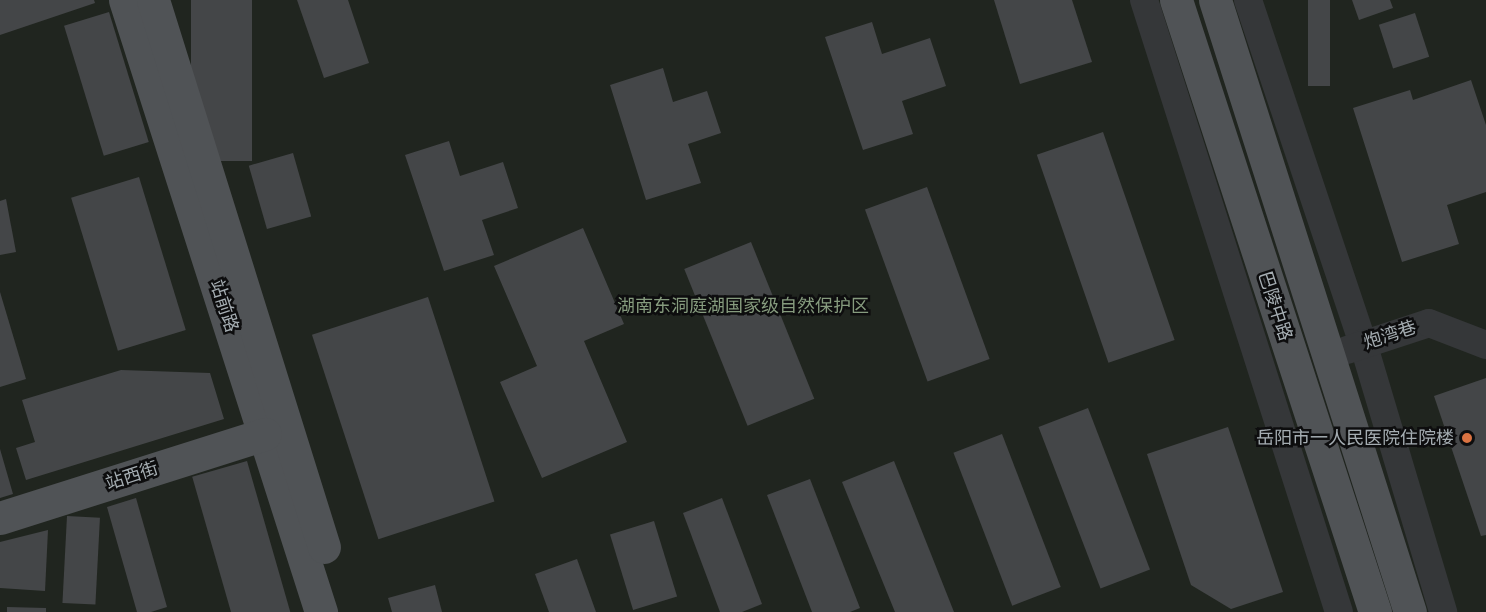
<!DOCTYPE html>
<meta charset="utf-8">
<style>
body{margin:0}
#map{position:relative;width:1486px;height:612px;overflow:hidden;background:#121213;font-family:Signika,"Noto Sans SC",sans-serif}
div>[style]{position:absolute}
.green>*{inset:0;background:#20251f;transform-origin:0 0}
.building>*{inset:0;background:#444648;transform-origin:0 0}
.minor>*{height:28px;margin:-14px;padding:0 14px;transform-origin:14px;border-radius:14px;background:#353739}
.major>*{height:33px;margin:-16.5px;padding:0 16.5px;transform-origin:16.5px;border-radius:16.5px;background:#505356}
.dots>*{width:16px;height:16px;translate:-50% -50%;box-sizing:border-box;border:3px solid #0d0d0e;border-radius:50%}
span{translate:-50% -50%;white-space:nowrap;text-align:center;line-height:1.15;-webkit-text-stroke:5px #0d0d0e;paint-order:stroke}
.street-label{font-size:18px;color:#a5adb2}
.park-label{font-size:18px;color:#869b7e}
.poi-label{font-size:18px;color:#a5adb2}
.right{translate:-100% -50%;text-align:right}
</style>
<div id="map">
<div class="green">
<div style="left:0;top:0;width:1486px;height:612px"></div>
</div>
<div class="building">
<div style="clip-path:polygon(0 0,94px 0,95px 3px,0 35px)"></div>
<div style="left:191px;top:0;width:61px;height:161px"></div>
<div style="clip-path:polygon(297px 0,348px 0,369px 63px,324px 78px)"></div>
<div style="clip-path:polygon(994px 0,1072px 0,1092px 62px,1020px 84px)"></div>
<div style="left:1308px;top:0;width:22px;height:86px"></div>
<div style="clip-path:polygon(1352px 0,1390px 0,1393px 8px,1359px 20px)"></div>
<div style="left:109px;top:12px;width:136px;height:47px;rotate:73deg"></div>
<div style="left:1415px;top:13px;width:46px;height:38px;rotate:72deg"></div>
<div style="clip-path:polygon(872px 22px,882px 54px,930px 38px,946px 86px,902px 101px,913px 134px,863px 150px,825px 37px)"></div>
<div style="clip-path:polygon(663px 68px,673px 102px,707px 91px,721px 133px,688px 144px,701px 183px,646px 200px,610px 85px)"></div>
<div style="clip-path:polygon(1471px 80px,1486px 125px,1486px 192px,1447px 205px,1459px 244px,1402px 262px,1353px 108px,1410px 90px,1413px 100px)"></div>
<div style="left:1103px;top:132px;width:220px;height:70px;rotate:71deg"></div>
<div style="clip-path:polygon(449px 141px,460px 176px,503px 162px,518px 208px,482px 220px,494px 255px,444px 271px,405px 155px)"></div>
<div style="left:293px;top:153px;width:66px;height:46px;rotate:74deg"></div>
<div style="left:139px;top:177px;width:160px;height:71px;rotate:73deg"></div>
<div style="left:927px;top:187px;width:183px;height:66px;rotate:70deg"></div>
<div style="clip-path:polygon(6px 199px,16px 252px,0 255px,0 201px)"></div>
<div style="clip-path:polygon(583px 228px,624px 324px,584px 341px,627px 442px,542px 478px,500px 382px,537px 366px,494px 266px)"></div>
<div style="left:751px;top:242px;width:169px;height:72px;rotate:68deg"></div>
<div style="clip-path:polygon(0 292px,26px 379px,0 387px)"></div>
<div style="left:428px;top:297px;width:215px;height:122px;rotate:72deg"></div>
<div style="clip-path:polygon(121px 370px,210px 373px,224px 419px,26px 480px,16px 448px,35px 442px,22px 400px)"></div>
<div style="clip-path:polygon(1486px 378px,1486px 535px,1481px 536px,1434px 396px)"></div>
<div style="left:1088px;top:408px;width:173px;height:53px;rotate:69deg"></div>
<div style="clip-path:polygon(1228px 427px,1283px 592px,1231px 609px,1191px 585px,1147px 454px)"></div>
<div style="left:1002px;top:434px;width:164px;height:52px;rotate:69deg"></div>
<div style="clip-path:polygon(0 449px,13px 494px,0 498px)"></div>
<div style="left:247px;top:461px;width:157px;height:57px;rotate:74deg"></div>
<div style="clip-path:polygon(894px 461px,954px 612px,895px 612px,842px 482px)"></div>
<div style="clip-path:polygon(810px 479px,860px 608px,850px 612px,812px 612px,767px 495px)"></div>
<div style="clip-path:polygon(136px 498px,167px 607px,151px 612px,137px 612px,107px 507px)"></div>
<div style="clip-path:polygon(722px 498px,762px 604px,742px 612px,720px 612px,683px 513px)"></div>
<div style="left:67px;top:516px;width:33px;height:87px;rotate:3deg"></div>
<div style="left:654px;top:521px;width:79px;height:46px;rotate:73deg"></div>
<div style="clip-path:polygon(48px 530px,45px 591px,0 588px,0 542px)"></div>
<div style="clip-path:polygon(577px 559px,596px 612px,549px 612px,535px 574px)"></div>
<div style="clip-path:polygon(435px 585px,442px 612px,392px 612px,388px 598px)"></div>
<div style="clip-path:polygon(7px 607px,46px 608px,46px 612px,7px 612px)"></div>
</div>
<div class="minor">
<div style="left:1144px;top:0;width:642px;rotate:72.33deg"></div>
<div style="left:1248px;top:0;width:362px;rotate:71.5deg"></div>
<div style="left:1363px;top:343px;width:281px;rotate:73.4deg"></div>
<div style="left:1347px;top:350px;width:86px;rotate:-18.2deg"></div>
<div style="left:1429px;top:323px;width:61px;rotate:21.1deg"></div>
</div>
<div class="major">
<div style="left:125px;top:0;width:643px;rotate:72.24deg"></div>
<div style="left:153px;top:0;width:573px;rotate:72.64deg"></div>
<div style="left:1176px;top:0;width:644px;rotate:71.99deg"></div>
<div style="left:1215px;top:0;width:642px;rotate:72.33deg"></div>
<div style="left:0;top:518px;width:278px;rotate:-17.6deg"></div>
</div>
<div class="dots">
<div style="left:1467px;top:438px;background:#db7342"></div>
</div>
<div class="street-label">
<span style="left:224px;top:306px;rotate:72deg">站前路</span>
<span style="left:1275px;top:306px;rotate:72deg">巴陵中路</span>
<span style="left:1390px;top:335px;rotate:-18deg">炮湾巷</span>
<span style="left:132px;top:476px;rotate:-18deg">站西街</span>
</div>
<div class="park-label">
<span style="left:743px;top:306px">湖南东洞庭湖国家级自然保护区</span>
</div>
<div class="poi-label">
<span class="right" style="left:1454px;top:438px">岳阳市一人民医院住院楼</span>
</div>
</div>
